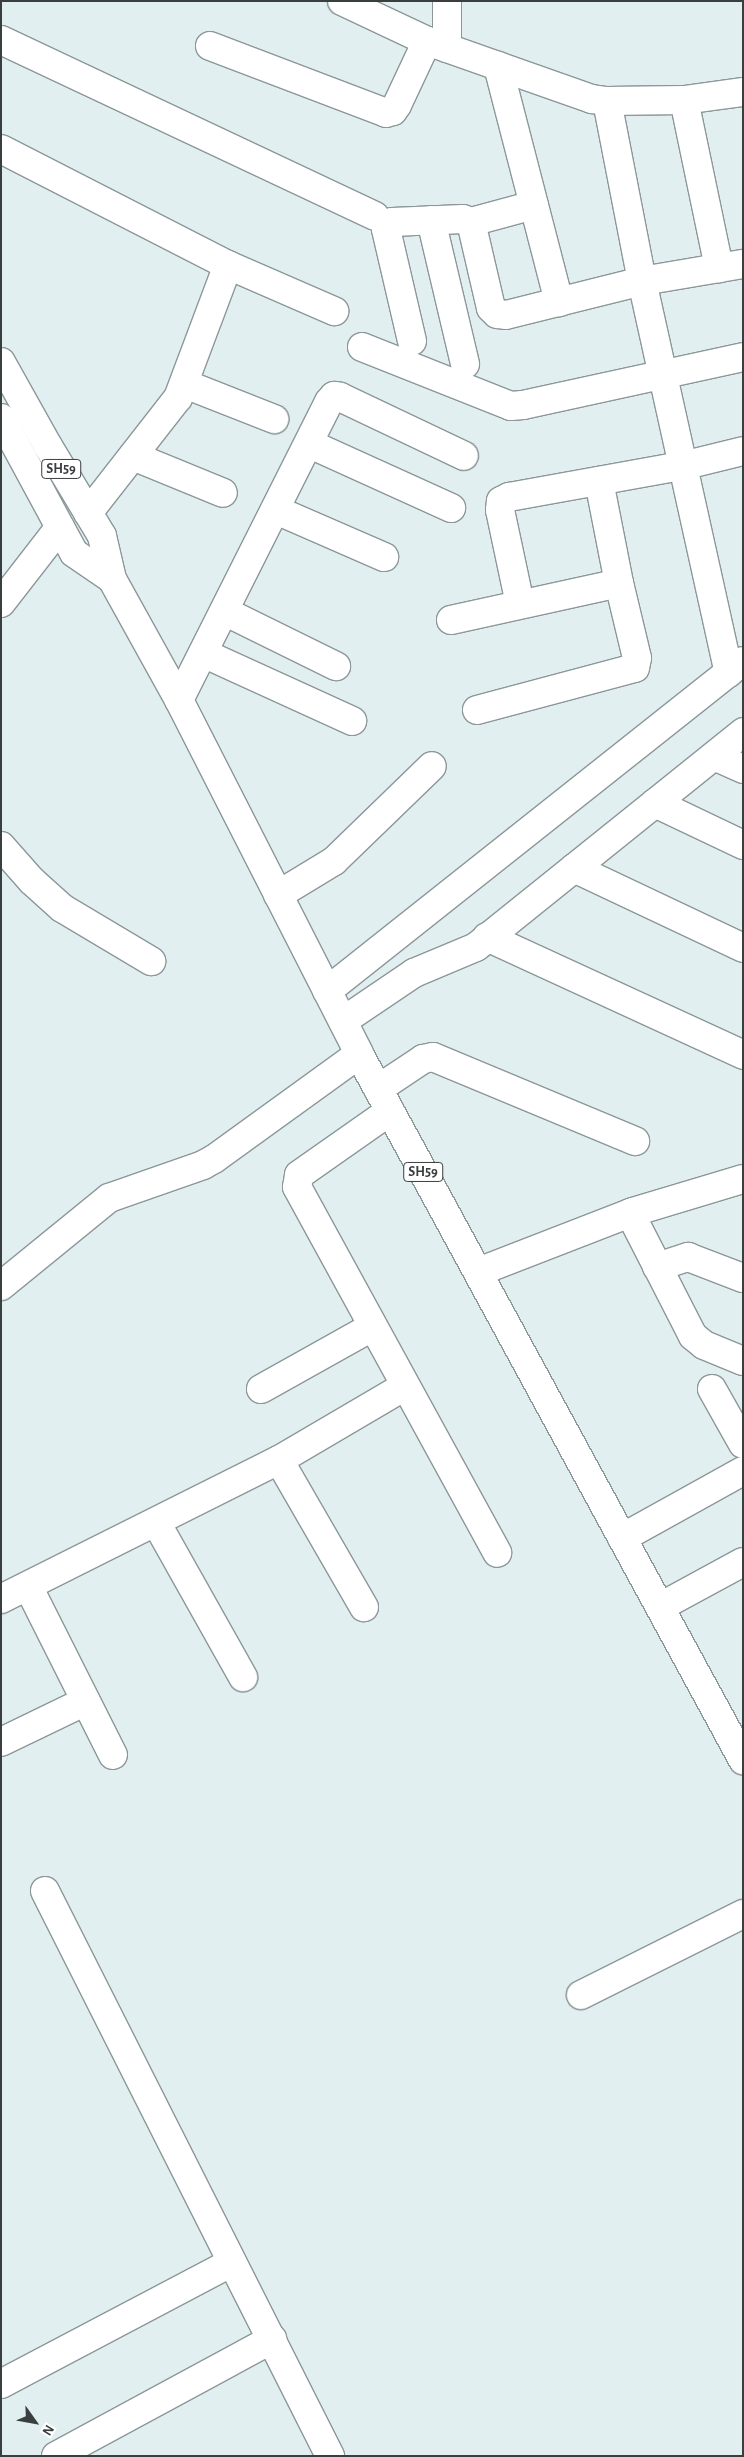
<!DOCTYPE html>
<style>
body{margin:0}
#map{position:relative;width:744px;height:2457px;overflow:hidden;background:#e2eff1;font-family:"Alegreya Sans",sans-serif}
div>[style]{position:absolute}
.roads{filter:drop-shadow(1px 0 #8c979a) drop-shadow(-1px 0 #8c979a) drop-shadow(0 1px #8c979a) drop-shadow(0 -1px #8c979a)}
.minor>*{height:28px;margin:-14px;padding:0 14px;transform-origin:14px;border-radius:14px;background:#fff}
.major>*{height:28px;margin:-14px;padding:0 14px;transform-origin:14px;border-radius:14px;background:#fff}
span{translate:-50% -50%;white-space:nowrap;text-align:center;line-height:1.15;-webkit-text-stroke:5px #fff;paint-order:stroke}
.shield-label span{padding:1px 4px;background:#fff;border:1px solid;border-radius:4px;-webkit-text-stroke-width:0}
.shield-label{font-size:14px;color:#393e3f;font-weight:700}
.frame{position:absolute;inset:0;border:2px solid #393e3f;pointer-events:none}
.north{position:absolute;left:10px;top:2397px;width:50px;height:50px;-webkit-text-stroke:4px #fff;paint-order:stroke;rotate:122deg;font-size:14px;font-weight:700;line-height:20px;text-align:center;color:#393e3f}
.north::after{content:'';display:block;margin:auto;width:18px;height:22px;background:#393e3f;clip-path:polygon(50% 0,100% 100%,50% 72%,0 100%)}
</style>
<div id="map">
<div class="roads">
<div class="minor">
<div style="left:342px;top:1px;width:94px;rotate:25.2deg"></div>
<div style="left:427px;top:41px;width:175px;rotate:19.4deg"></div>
<div style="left:592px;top:99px;width:15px;rotate:8deg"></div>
<div style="left:607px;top:101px;width:77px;rotate:-0.7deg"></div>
<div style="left:684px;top:100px;width:60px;rotate:-7.7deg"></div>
<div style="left:1px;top:40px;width:413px;rotate:25.2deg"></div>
<div style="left:210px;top:46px;width:188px;rotate:20.8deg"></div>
<div style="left:386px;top:113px;width:7px;rotate:-16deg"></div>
<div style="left:393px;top:111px;width:7px;rotate:-56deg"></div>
<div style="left:397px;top:105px;width:71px;rotate:-64.9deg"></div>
<div style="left:447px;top:48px;width:47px;rotate:-90deg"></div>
<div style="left:498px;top:66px;width:244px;rotate:75.5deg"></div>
<div style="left:684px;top:100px;width:172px;rotate:78.2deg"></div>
<div style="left:607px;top:101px;width:183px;rotate:79deg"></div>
<div style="left:642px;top:281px;width:401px;rotate:77.5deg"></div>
<div style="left:1px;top:149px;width:255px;rotate:27.1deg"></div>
<div style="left:228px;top:265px;width:116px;rotate:23.5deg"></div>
<div style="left:431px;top:220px;width:148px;rotate:76.7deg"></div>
<div style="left:471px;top:222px;width:65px;rotate:-15.1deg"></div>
<div style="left:412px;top:341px;width:115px;rotate:-103.1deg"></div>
<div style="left:386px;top:229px;width:5px;rotate:-68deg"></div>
<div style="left:388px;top:224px;width:4px;rotate:-27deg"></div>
<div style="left:392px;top:222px;width:71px;rotate:-2.4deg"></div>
<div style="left:463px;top:219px;width:9px;rotate:21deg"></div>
<div style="left:471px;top:222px;width:88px;rotate:76.9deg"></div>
<div style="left:491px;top:308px;width:8px;rotate:45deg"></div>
<div style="left:497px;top:314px;width:9px;rotate:6deg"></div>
<div style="left:506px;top:315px;width:140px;rotate:-14deg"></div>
<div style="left:642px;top:281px;width:102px;rotate:-9.6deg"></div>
<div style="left:362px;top:347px;width:160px;rotate:21.6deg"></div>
<div style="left:511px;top:406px;width:12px;rotate:-5deg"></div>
<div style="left:523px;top:405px;width:225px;rotate:-12.3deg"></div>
<div style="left:185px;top:384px;width:96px;rotate:21.5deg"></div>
<div style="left:310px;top:444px;width:155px;rotate:24.4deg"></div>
<div style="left:133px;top:456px;width:97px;rotate:22.3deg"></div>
<div style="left:276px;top:510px;width:118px;rotate:23.5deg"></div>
<div style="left:88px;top:513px;width:146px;rotate:-52deg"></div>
<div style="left:178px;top:398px;width:142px;rotate:-69.4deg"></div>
<div style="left:1px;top:603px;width:96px;rotate:-52.2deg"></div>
<div style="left:520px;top:604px;width:96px;rotate:-102deg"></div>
<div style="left:500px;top:510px;width:9px;rotate:-84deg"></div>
<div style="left:501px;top:501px;width:9px;rotate:-27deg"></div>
<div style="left:509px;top:497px;width:176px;rotate:-10.2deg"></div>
<div style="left:682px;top:466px;width:63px;rotate:-13.8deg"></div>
<div style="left:224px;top:611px;width:125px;rotate:26.2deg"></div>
<div style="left:451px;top:620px;width:172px;rotate:-12.4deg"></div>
<div style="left:203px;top:653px;width:164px;rotate:24.5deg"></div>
<div style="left:179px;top:700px;width:334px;rotate:-63.3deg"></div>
<div style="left:329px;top:402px;width:8px;rotate:-50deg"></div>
<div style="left:334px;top:396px;width:6px;rotate:9deg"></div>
<div style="left:340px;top:397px;width:137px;rotate:25.4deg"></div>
<div style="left:477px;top:710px;width:163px;rotate:-14.9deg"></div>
<div style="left:635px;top:668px;width:10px;rotate:-79deg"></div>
<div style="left:637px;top:658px;width:77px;rotate:-103.5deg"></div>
<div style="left:619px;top:583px;width:104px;rotate:-101.1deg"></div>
<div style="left:714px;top:756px;width:32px;rotate:24deg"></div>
<div style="left:655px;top:803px;width:98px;rotate:25.5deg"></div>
<div style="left:1px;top:846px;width:47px;rotate:48.5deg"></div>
<div style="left:32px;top:881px;width:40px;rotate:42deg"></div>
<div style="left:62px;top:908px;width:104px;rotate:30.8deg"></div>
<div style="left:574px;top:868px;width:187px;rotate:25.3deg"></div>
<div style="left:278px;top:895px;width:66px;rotate:-31.3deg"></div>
<div style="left:334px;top:861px;width:136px;rotate:-44.1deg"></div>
<div style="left:487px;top:937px;width:282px;rotate:24.7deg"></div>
<div style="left:327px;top:991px;width:531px;rotate:-38.42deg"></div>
<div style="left:343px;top:1021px;width:86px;rotate:-34.1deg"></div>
<div style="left:414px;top:973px;width:67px;rotate:-22.8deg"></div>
<div style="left:476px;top:947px;width:343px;rotate:-38.8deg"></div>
<div style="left:378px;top:1089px;width:54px;rotate:-33.7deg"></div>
<div style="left:423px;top:1059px;width:10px;rotate:-11deg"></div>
<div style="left:433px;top:1057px;width:219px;rotate:22.6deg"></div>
<div style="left:390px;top:1111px;width:111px;rotate:144.9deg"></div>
<div style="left:299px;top:1175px;width:12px;rotate:99deg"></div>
<div style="left:297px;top:1187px;width:417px;rotate:61.3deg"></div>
<div style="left:630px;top:1213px;width:138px;rotate:62.9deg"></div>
<div style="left:693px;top:1336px;width:14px;rotate:39deg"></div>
<div style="left:704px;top:1345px;width:42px;rotate:22.3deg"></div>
<div style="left:657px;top:1267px;width:33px;rotate:-18deg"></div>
<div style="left:688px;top:1257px;width:59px;rotate:20.9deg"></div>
<div style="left:478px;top:1272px;width:166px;rotate:-21.2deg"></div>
<div style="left:633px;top:1212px;width:115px;rotate:-16.7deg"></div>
<div style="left:1px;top:1286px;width:139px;rotate:-39.2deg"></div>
<div style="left:109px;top:1198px;width:100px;rotate:-19.3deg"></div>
<div style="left:203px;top:1165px;width:13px;rotate:-29deg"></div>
<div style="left:214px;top:1159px;width:179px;rotate:-35.9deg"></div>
<div style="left:261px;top:1389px;width:127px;rotate:-29.2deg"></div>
<div style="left:712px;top:1389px;width:63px;rotate:60.6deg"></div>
<div style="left:279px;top:1460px;width:170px;rotate:60deg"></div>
<div style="left:156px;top:1522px;width:178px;rotate:60.7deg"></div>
<div style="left:622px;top:1538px;width:138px;rotate:-29deg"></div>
<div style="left:28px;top:1586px;width:189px;rotate:63.3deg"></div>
<div style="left:1px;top:1599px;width:311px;rotate:-26.6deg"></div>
<div style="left:279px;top:1460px;width:146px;rotate:-30.4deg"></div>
<div style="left:660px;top:1607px;width:94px;rotate:-28.5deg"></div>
<div style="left:1px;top:1742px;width:94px;rotate:-25.8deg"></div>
<div style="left:45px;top:1891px;width:633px;rotate:63.23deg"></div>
<div style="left:581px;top:1995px;width:181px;rotate:-26.6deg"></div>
<div style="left:1px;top:2384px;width:261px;rotate:-27.8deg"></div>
<div style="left:56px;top:2456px;width:246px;rotate:-28.4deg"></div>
</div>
<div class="major">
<div style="left:1px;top:362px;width:96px;rotate:60.8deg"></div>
<div style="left:48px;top:446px;width:105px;rotate:59deg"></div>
<div style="left:102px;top:536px;width:44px;rotate:76.9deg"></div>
<div style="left:112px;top:579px;width:138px;rotate:61deg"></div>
<div style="left:179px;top:700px;width:397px;rotate:63deg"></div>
<div style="left:359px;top:1054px;width:804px;rotate:61.46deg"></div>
<div style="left:1px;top:418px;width:153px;rotate:61.6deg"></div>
<div style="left:74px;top:553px;width:46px;rotate:34.4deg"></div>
</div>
</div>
<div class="shield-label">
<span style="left:61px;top:469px">SH59</span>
<span style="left:423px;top:1172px">SH59</span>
</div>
<div class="frame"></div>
<div class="north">N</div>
</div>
